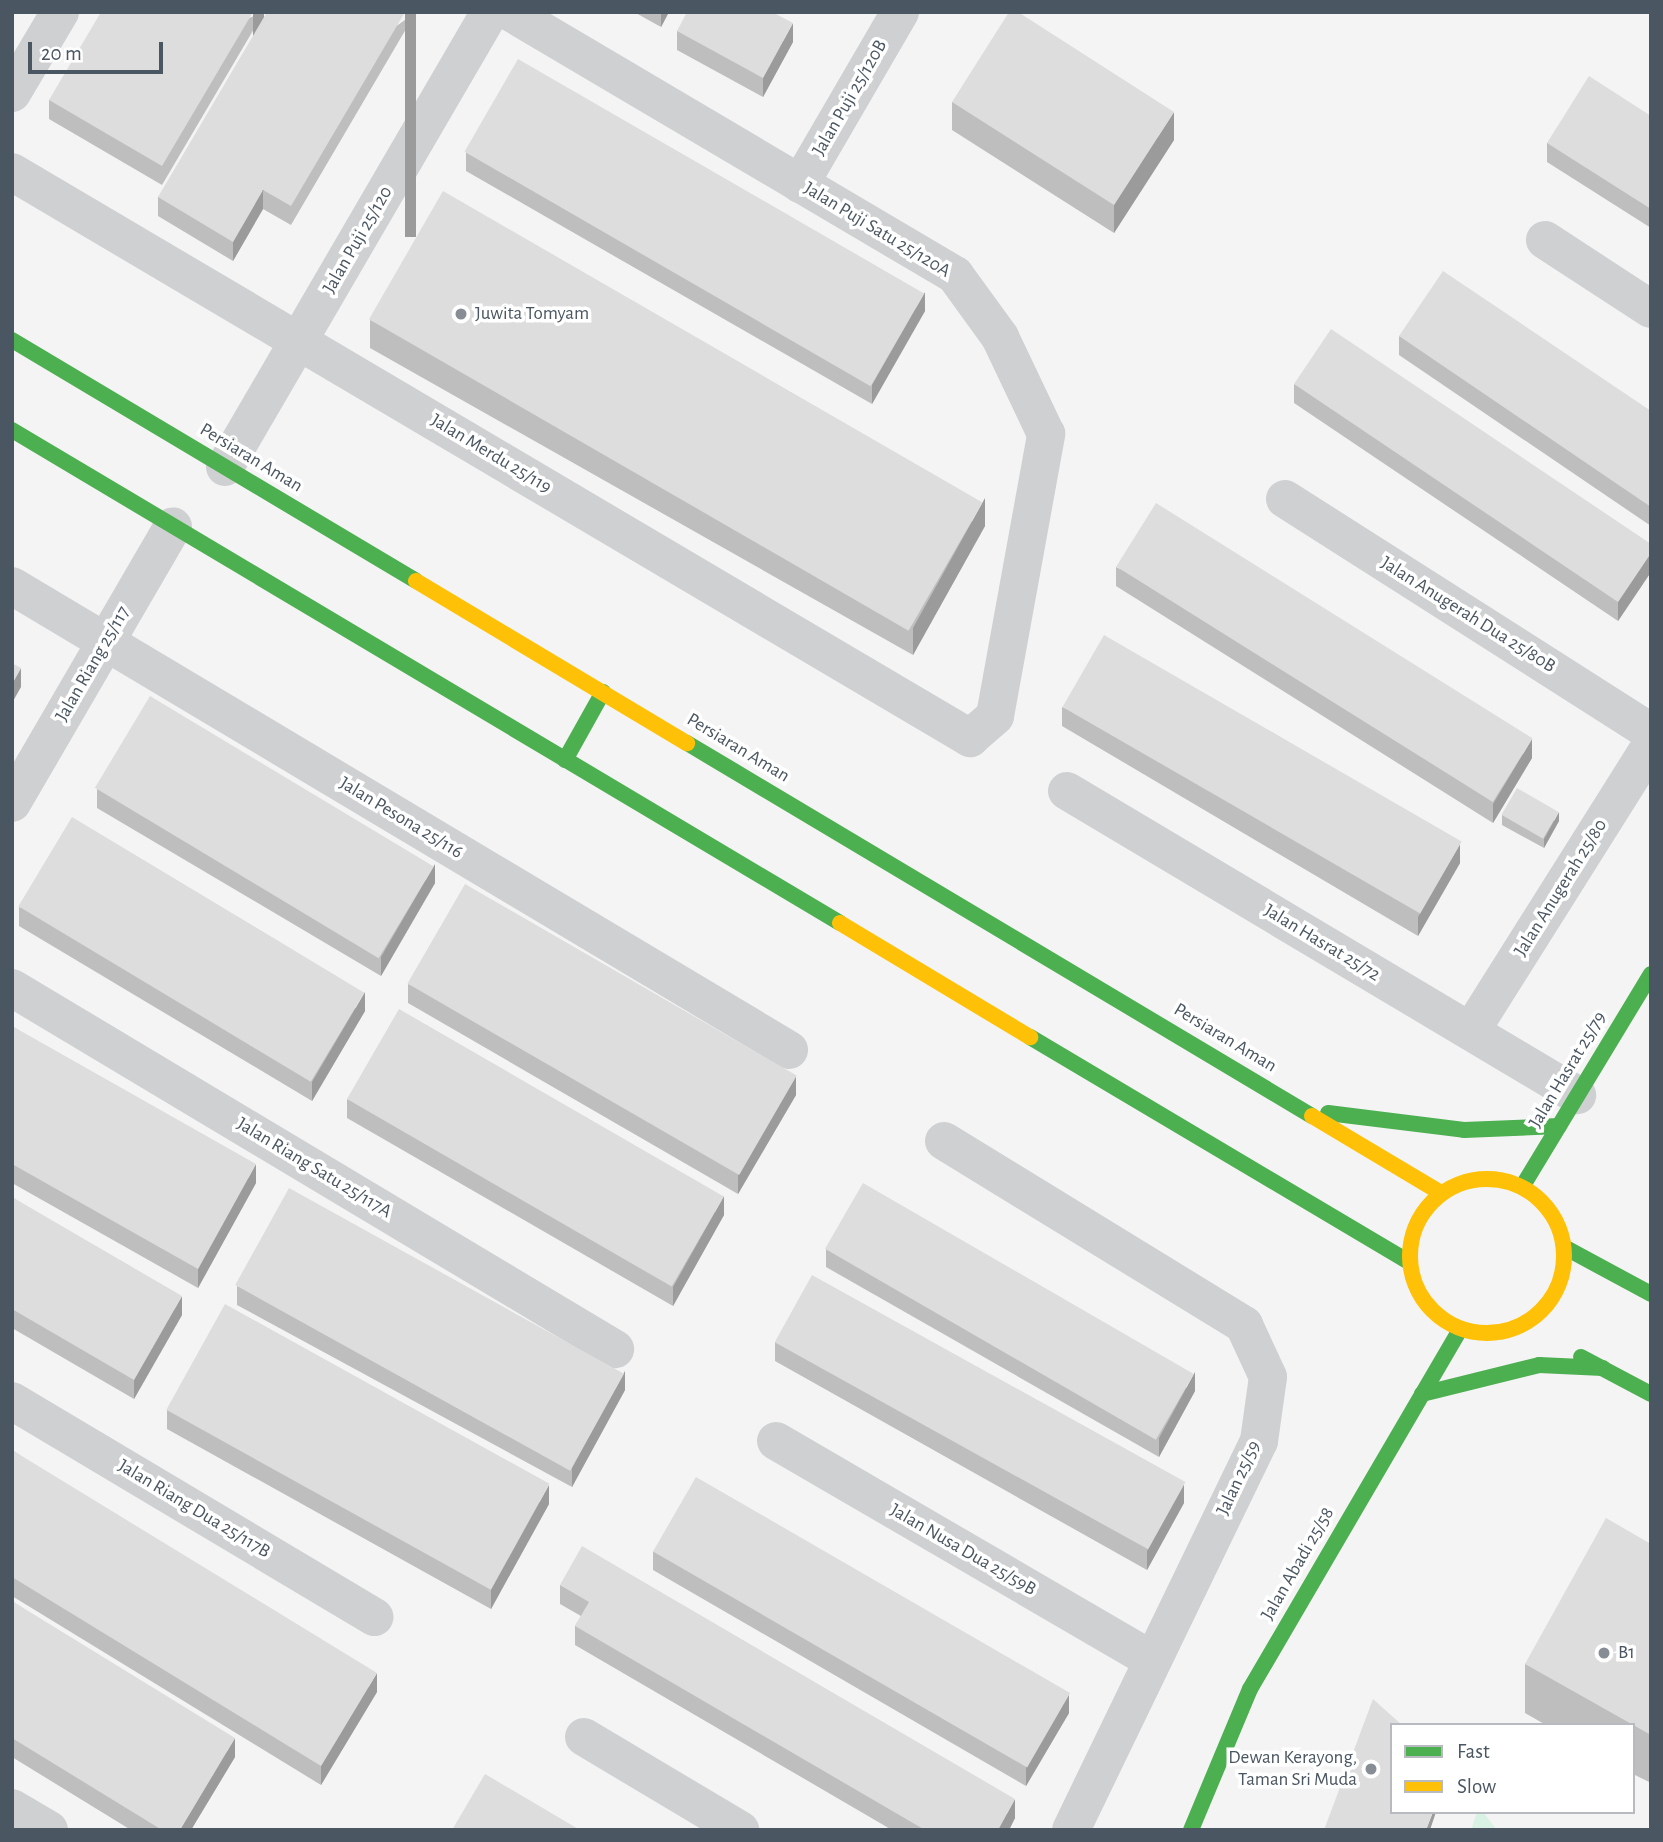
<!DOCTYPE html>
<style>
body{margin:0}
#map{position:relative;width:1663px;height:1842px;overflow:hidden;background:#f4f4f4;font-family:"Alegreya Sans",sans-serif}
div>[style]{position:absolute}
.green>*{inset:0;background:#d9f2e3}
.street>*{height:38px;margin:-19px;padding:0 19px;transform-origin:19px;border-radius:19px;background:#ced0d2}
.fast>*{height:16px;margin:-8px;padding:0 8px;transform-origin:8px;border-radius:8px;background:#4caf50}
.slow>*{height:16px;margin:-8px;padding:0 8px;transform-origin:8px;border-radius:8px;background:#ffc107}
.slow>.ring{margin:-8px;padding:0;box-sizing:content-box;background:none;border:16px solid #ffc107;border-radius:50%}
.wall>*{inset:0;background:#bebebf}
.shaded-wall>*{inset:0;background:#9b9b9b;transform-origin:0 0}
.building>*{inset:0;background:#ddddde;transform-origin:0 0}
.dots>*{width:19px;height:19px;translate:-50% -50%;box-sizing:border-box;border:4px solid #fff;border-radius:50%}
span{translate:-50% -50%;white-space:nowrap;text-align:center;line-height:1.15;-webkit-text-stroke:7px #fff;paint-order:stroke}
.street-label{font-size:19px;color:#4a5661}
.poi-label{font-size:19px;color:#4a5661}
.left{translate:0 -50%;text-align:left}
.right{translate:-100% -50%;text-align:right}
.frame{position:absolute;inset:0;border:14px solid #4a5661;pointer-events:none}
.legend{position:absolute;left:1390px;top:1723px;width:245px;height:91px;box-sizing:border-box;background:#fff;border:2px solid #b7bbc0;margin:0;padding:9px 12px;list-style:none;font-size:21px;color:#4a5661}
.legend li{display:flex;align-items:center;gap:14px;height:35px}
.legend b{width:35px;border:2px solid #b7bbc0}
.scale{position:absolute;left:28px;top:42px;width:135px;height:32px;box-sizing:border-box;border:4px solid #4a5661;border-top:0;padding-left:9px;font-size:21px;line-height:24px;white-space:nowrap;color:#4a5661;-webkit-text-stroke:5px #fff;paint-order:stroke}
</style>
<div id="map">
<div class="green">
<div style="clip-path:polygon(1477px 1812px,1483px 1812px,1497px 1830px,1471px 1830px)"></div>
</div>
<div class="street">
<div style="left:12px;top:93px;width:94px;rotate:-59.3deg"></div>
<div style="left:12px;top:172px;width:1113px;rotate:30.58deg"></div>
<div style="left:970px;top:738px;width:33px;rotate:-41deg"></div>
<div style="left:995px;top:716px;width:287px;rotate:-79.7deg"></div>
<div style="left:1046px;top:434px;width:107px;rotate:-115.4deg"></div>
<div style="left:1000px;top:337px;width:77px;rotate:-126deg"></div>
<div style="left:955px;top:275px;width:517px;rotate:-149.42deg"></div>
<div style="left:800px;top:184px;width:199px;rotate:-59.8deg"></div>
<div style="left:1545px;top:240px;width:126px;rotate:33.1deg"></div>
<div style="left:225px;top:467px;width:527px;rotate:-59.78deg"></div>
<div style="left:1285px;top:499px;width:434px;rotate:32.5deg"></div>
<div style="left:12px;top:586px;width:905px;rotate:30.84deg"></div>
<div style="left:1067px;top:791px;width:594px;rotate:30.8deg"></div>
<div style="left:12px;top:803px;width:320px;rotate:-59.8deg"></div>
<div style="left:12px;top:988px;width:703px;rotate:30.91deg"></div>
<div style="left:1471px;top:1031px;width:338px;rotate:-57.8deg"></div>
<div style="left:944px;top:1141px;width:352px;rotate:31.5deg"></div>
<div style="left:1244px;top:1325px;width:57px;rotate:65.2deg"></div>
<div style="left:1268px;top:1377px;width:65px;rotate:98deg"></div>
<div style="left:1259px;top:1441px;width:432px;rotate:115.8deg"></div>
<div style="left:12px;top:1401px;width:422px;rotate:30.8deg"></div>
<div style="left:776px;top:1441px;width:432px;rotate:30.2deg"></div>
<div style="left:584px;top:1737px;width:182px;rotate:30.8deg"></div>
<div style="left:12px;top:1808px;width:43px;rotate:30.7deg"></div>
</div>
<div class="fast">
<div style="left:12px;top:340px;width:470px;rotate:30.8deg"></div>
<div style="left:12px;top:430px;width:964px;rotate:30.77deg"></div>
<div style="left:687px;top:743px;width:728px;rotate:30.83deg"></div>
<div style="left:565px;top:760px;width:78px;rotate:-60.8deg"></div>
<div style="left:1030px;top:1037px;width:442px;rotate:30.7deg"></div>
<div style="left:1328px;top:1113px;width:137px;rotate:7.1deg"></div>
<div style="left:1464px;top:1130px;width:95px;rotate:-2.4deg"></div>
<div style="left:1522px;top:1187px;width:249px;rotate:-58.8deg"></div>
<div style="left:1564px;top:1247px;width:99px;rotate:28.4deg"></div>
<div style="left:1581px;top:1357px;width:79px;rotate:27.9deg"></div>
<div style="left:1422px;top:1394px;width:121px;rotate:-13.9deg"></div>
<div style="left:1539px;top:1365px;width:64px;rotate:2.7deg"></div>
<div style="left:1191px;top:1830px;width:153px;rotate:-67.3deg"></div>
<div style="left:1250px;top:1689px;width:417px;rotate:-59.7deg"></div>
</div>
<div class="slow">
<div style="left:416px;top:581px;width:316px;rotate:30.9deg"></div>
<div style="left:840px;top:923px;width:222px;rotate:31deg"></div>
<div style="left:1312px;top:1116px;width:150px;rotate:30.8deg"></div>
<div class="ring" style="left:1410px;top:1179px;width:138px;height:138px"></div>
</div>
<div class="wall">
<div style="clip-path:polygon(264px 12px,162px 185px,49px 119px,49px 100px)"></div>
<div style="clip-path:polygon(416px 12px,291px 225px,263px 209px,233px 261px,158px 216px,158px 197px)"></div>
<div style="clip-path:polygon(634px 12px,669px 12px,661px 27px)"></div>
<div style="clip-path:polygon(677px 31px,793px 42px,763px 97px,677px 50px)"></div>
<div style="clip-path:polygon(952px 102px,1174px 140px,1114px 233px,952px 130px)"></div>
<div style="clip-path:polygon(1651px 116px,1651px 228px,1547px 162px,1547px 143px)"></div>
<div style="clip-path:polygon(466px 152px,925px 311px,872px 404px,466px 171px)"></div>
<div style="clip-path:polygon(370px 320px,985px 526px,913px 655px,370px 348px)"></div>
<div style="clip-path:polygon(1399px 336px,1651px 411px,1651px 526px,1399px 355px)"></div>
<div style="clip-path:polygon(1294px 384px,1651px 544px,1651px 572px,1618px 621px,1294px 403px)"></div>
<div style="clip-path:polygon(1116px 567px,1532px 758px,1493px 823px,1116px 586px)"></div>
<div style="clip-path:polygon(1062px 707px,1460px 863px,1418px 936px,1062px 726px)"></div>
<div style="clip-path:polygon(97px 789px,435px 883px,381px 976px,97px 808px)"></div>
<div style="clip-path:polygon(1502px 815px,1559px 821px,1544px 848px,1502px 825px)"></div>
<div style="clip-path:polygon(19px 907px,365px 1011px,312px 1101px,19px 926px)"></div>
<div style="clip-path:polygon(408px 984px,796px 1095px,738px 1194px,408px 1003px)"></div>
<div style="clip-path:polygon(12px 1026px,256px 1183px,198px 1288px,12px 1183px)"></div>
<div style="clip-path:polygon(347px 1099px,724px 1215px,673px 1306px,347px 1118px)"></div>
<div style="clip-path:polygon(12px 1197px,182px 1315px,134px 1399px,12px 1328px)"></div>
<div style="clip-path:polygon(826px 1249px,1195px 1391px,1159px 1457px,826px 1267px)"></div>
<div style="clip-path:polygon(237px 1286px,625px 1390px,572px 1487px,237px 1305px)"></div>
<div style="clip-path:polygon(775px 1342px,1184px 1503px,1147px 1570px,775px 1361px)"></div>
<div style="clip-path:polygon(167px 1410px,549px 1504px,491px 1609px,167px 1429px)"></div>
<div style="clip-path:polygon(12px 1450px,377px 1692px,321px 1785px,12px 1596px)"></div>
<div style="clip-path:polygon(1651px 1544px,1651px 1783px,1633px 1774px,1633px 1725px,1546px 1725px,1525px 1713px,1525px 1664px)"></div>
<div style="clip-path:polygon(653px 1551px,1069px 1713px,1026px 1786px,653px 1570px)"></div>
<div style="clip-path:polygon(560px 1585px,1015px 1818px,1009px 1830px,892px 1830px,575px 1645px,575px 1626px,581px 1616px,560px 1604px)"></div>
<div style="clip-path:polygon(12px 1601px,235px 1757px,191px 1830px,131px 1830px,12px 1757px)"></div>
</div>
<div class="shaded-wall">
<div style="left:253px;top:12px;width:11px;height:179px"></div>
<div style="left:405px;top:12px;width:11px;height:225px"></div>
<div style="clip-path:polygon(661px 12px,669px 12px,661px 27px)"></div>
<div style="clip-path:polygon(793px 23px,793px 42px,763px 97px,763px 78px)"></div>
<div style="clip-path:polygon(1174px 112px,1174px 140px,1114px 233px,1114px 205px)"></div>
<div style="clip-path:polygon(263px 190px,263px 209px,233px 261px,233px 242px)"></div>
<div style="clip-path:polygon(925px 292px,925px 311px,872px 404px,872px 385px)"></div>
<div style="clip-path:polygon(985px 498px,985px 526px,913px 655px,913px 628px)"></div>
<div style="clip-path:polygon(1651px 553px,1651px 572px,1618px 621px,1618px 602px)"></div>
<div style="clip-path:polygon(21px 668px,21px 687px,12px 703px,12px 684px)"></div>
<div style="clip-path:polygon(1532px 739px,1532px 758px,1493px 823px,1493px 804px)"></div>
<div style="clip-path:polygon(1559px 812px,1559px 821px,1544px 848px,1544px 839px)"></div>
<div style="clip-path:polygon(1460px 844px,1460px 863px,1418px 936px,1418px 917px)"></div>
<div style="clip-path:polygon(435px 864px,435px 883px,381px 976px,381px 957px)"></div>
<div style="clip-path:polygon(365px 992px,365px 1011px,312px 1101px,312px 1082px)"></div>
<div style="clip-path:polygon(796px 1076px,796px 1095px,738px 1194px,738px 1175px)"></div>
<div style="clip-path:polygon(256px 1164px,256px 1183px,198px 1288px,198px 1269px)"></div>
<div style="clip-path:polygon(724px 1196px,724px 1215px,673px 1306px,673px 1287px)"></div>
<div style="clip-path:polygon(182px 1296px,182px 1315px,134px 1399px,134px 1380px)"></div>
<div style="clip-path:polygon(625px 1371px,625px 1390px,572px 1487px,572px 1468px)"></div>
<div style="clip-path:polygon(1195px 1372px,1195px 1391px,1159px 1457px,1159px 1438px)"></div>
<div style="clip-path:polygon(1184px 1484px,1184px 1503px,1147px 1570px,1147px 1551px)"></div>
<div style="clip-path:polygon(549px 1485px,549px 1504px,491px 1609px,491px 1590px)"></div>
<div style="clip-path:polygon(377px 1673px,377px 1692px,321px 1785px,321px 1766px)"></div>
<div style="clip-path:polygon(1069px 1694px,1069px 1713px,1026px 1786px,1026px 1767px)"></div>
<div style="clip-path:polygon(235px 1738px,235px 1757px,191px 1830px,180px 1830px)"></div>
<div style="clip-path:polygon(1015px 1799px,1015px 1818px,1009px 1830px,998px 1830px)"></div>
<div style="clip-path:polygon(1433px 1812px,1436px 1812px,1430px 1830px,1426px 1830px)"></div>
</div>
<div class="building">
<div style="clip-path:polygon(101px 12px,253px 12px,162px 166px,49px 100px)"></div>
<div style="clip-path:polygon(267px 12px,405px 12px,291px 206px,263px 190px,233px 242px,158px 197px)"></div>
<div style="clip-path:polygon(687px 12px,772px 12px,793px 23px,763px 78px,677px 31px)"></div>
<div style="clip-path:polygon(1009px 12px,1018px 12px,1174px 112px,1114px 205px,952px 102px)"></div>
<div style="left:518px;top:59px;width:469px;height:107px;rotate:30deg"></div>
<div style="clip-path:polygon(1589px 76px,1651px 116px,1651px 209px,1547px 143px)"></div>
<div style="left:443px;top:191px;width:623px;height:148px;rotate:30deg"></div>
<div style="clip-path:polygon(1443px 271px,1651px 411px,1651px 507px,1399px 336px)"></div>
<div style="clip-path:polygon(1331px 329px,1651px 544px,1651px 553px,1618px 602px,1294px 384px)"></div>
<div style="left:1156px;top:503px;width:444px;height:75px;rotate:32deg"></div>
<div style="left:1104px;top:635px;width:413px;height:83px;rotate:30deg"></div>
<div style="clip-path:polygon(12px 663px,21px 668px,12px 684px)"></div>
<div style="left:150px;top:696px;width:331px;height:107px;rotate:31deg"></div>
<div style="left:1517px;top:788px;width:48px;height:31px;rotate:30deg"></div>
<div style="left:72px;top:817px;width:341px;height:104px;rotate:31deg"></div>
<div style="left:465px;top:884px;width:383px;height:115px;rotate:30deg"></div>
<div style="left:399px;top:1009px;width:375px;height:104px;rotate:30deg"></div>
<div style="clip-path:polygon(12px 1026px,256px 1164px,198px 1269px,12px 1164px)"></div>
<div style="left:863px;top:1183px;width:382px;height:76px;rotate:30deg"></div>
<div style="left:289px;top:1188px;width:383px;height:111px;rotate:29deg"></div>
<div style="clip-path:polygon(12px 1197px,182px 1296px,134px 1380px,12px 1309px)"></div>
<div style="left:812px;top:1275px;width:427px;height:77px;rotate:29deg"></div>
<div style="left:225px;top:1304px;width:371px;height:121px;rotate:29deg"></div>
<div style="clip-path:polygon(12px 1450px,377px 1673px,321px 1766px,12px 1577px)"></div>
<div style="left:696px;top:1477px;width:432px;height:86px;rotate:30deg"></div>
<div style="clip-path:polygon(1606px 1518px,1651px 1544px,1651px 1735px,1525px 1664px)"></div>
<div style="clip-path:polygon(582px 1546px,1015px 1799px,998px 1830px,925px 1830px,575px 1626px,589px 1602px,560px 1585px)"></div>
<div style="clip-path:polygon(12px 1601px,235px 1738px,180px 1830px,162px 1830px,12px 1738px)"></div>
<div style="clip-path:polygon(1373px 1699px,1402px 1725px,1392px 1725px,1392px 1812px,1433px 1812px,1426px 1830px,1324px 1830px)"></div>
<div style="clip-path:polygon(485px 1774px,580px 1830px,452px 1830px)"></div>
</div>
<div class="dots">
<div style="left:461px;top:314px;background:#868d94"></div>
<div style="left:1604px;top:1653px;background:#868d94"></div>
<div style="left:1371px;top:1769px;background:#868d94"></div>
</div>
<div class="street-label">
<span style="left:850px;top:98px;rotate:-60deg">Jalan Puji 25/120B</span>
<span style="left:877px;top:230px;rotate:31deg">Jalan Puji Satu 25/120A</span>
<span style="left:358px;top:240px;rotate:-60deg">Jalan Puji 25/120</span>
<span style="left:491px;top:454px;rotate:31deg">Jalan Merdu 25/119</span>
<span style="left:251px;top:458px;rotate:31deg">Persiaran Aman</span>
<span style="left:1468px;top:615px;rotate:32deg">Jalan Anugerah Dua 25/80B</span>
<span style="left:93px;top:664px;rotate:-60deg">Jalan Riang 25/117</span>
<span style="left:738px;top:748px;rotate:31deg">Persiaran Aman</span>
<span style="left:401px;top:818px;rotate:31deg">Jalan Pesona 25/116</span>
<span style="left:1561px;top:888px;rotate:-58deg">Jalan Anugerah 25/80</span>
<span style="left:1322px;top:943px;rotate:31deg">Jalan Hasrat 25/72</span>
<span style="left:1225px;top:1038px;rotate:31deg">Persiaran Aman</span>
<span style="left:1568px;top:1070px;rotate:-59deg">Jalan Hasrat 25/79</span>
<span style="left:314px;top:1168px;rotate:31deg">Jalan Riang Satu 25/117A</span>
<span style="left:1239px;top:1478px;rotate:-65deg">Jalan 25/59</span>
<span style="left:194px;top:1509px;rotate:31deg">Jalan Riang Dua 25/117B</span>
<span style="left:963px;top:1550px;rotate:30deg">Jalan Nusa Dua 25/59B</span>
<span style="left:1298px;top:1564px;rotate:-60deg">Jalan Abadi 25/58</span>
</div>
<div class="poi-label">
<span class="left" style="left:475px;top:314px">Juwita Tomyam</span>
<span class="left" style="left:1618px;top:1653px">B1</span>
<span class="right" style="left:1357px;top:1769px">Dewan Kerayong,<br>Taman Sri Muda</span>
</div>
<div class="frame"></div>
<ul class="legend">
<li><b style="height:9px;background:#4caf50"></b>Fast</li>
<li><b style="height:9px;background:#ffc107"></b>Slow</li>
</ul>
<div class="scale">20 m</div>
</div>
